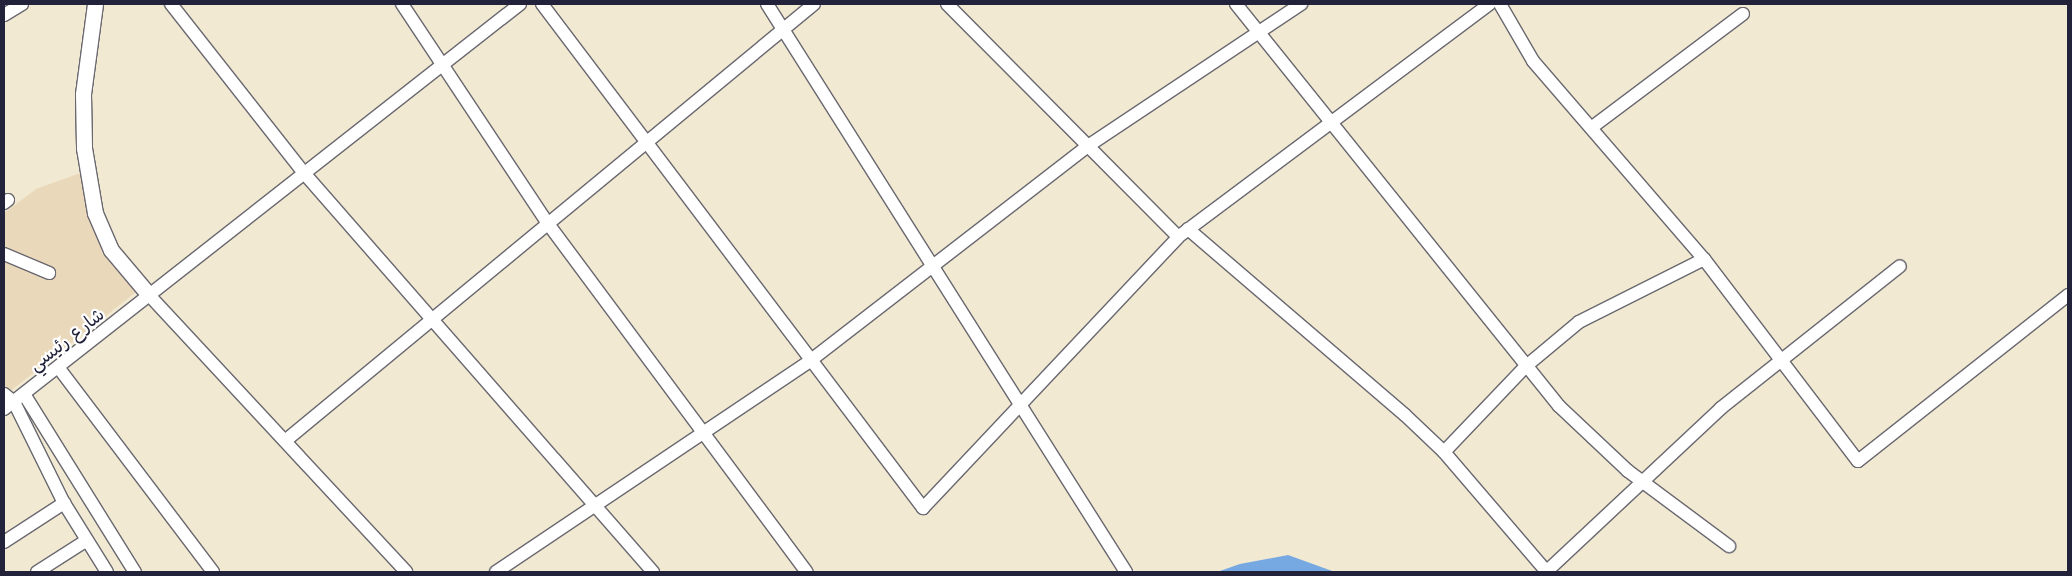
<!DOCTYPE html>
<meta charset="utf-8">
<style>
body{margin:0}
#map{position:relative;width:2072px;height:576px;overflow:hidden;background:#f1e9d1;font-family:"Playpen Sans","Playpen Sans Arabic",sans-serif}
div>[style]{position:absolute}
.built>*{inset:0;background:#ead8ba}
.water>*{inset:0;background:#76a8e2}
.roads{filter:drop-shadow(1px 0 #6a6870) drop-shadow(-1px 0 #6a6870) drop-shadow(0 1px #6a6870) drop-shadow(0 -1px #6a6870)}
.minor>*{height:12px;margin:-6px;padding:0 6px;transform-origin:6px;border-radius:6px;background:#fff}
.tertiary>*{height:15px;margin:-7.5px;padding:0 7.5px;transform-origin:7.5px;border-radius:7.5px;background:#fff}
span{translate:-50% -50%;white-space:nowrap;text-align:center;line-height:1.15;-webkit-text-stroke:4.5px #fff;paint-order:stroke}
.street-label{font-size:18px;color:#22223b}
.frame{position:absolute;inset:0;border:5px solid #22223b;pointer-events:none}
</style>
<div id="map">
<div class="built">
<div style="clip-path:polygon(86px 171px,102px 253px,136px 292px,4px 396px,4px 213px,36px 189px)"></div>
</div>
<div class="water">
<div style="clip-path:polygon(1288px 555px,1335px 572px,1217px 572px,1240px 564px)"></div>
</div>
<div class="roads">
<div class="minor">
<div style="left:171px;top:4px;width:215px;rotate:51.8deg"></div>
<div style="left:304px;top:173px;width:530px;rotate:48.82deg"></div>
<div style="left:402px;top:4px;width:265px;rotate:56.4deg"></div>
<div style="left:549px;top:225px;width:432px;rotate:53.4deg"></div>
<div style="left:542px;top:4px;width:632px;rotate:52.91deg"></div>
<div style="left:923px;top:508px;width:372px;rotate:-46.7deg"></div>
<div style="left:1178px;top:237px;width:389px;rotate:-36.8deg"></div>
<div style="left:767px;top:4px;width:672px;rotate:57.71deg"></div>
<div style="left:947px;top:4px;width:328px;rotate:45.2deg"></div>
<div style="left:1236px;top:4px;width:516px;rotate:51.22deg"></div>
<div style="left:1559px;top:406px;width:95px;rotate:43.3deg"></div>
<div style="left:1628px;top:471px;width:126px;rotate:36.6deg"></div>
<div style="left:1500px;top:4px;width:66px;rotate:59.9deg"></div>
<div style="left:1533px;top:61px;width:262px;rotate:49.2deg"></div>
<div style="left:1704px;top:259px;width:254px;rotate:52.7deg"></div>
<div style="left:1858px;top:461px;width:268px;rotate:-38.3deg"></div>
<div style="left:4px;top:15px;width:21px;rotate:-31deg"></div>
<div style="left:1591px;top:128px;width:190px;rotate:-36.9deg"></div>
<div style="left:4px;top:203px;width:5px;rotate:-37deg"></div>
<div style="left:1188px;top:229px;width:286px;rotate:40.6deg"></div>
<div style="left:1405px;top:415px;width:54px;rotate:43.5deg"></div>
<div style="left:1444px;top:452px;width:158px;rotate:49.4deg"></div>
<div style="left:4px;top:254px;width:49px;rotate:22.9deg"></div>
<div style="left:149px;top:295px;width:378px;rotate:47.1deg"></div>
<div style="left:58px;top:367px;width:257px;rotate:52.9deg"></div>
<div style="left:4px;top:394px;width:13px;rotate:39deg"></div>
<div style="left:14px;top:402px;width:113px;rotate:63.7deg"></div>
<div style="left:64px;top:503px;width:81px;rotate:58.1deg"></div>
<div style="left:24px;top:394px;width:210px;rotate:58.1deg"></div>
<div style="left:4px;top:409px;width:656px;rotate:-38.13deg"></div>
<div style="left:285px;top:441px;width:686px;rotate:-39.56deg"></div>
<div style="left:1444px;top:452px;width:117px;rotate:-46.4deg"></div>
<div style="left:1525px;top:367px;width:70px;rotate:-39.8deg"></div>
<div style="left:1579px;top:322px;width:140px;rotate:-26.7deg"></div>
<div style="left:4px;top:542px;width:72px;rotate:-33deg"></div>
<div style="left:37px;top:572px;width:59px;rotate:-32.6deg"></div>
<div style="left:496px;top:572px;width:380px;rotate:-33.9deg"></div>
<div style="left:811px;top:360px;width:346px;rotate:-37.7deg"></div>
<div style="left:1085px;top:148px;width:260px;rotate:-33.7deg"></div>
<div style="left:1546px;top:572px;width:240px;rotate:-43.1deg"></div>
<div style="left:1721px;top:408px;width:228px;rotate:-38.4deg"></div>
</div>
<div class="tertiary">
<div style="left:95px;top:4px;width:91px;rotate:97.6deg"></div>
<div style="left:83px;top:94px;width:54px;rotate:88.9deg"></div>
<div style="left:84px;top:148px;width:66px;rotate:80.4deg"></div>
<div style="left:95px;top:213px;width:40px;rotate:66.6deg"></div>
<div style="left:111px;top:250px;width:59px;rotate:49.8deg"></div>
</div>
</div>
<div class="street-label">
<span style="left:66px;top:339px;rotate:-38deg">شارع رئيسي</span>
</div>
<div class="frame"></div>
</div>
